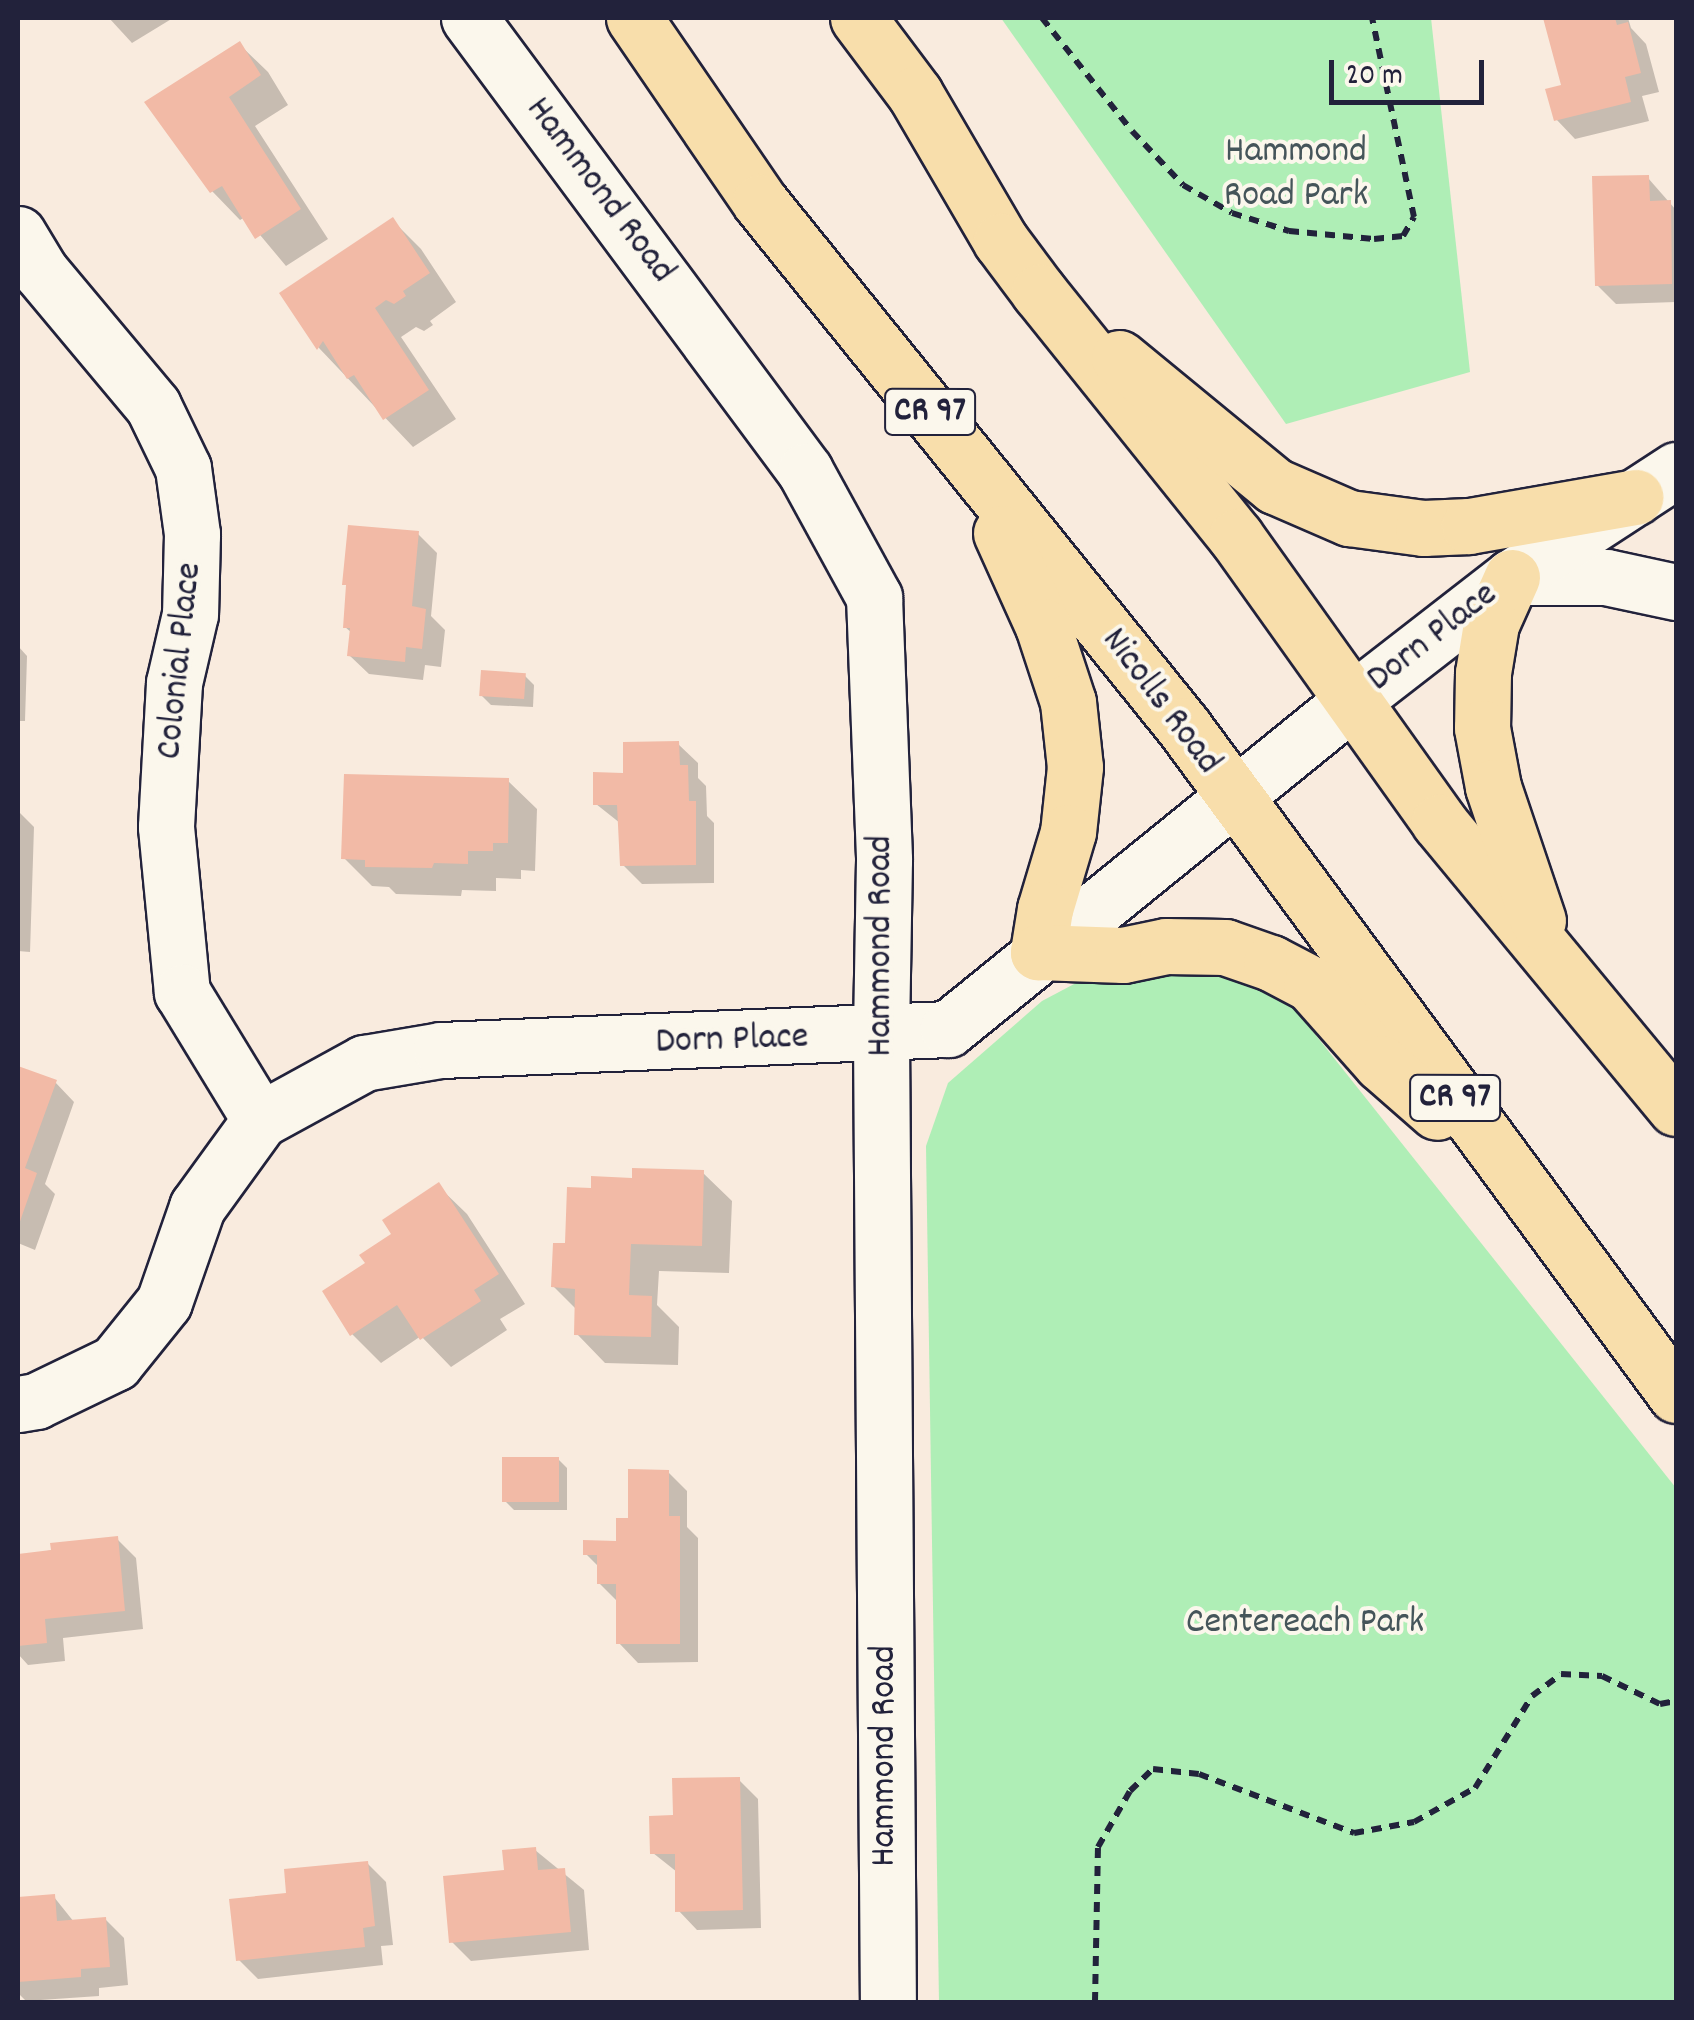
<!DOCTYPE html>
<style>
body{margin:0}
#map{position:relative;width:1694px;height:2020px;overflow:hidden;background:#f9ebde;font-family:Dekko,sans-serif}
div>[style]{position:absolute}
.green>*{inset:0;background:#afeeb6}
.shadow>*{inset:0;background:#0003}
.building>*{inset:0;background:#f2baa6;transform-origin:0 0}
.path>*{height:6px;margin-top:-3px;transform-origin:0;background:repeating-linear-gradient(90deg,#22223b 0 10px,transparent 0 18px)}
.roads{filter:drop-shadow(2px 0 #22223b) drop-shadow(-2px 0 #22223b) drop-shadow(0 2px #22223b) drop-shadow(0 -2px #22223b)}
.minor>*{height:55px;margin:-27.5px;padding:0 27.5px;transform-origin:27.5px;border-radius:27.5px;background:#fbf7ec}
.highway>*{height:55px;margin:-27.5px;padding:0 27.5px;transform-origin:27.5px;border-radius:27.5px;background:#f8deab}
span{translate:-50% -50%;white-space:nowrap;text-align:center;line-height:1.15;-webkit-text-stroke:8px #fbf7ec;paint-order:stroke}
.shield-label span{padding:2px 8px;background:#fbf7ec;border:2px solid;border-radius:8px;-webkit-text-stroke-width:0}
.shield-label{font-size:35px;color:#22223b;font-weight:700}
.park-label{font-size:38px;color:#45555a}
.street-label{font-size:38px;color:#22223b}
.frame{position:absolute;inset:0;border:20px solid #22223b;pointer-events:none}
.scale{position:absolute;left:1329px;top:60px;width:155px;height:45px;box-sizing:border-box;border:5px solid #22223b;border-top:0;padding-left:12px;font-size:30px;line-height:35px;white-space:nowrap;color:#22223b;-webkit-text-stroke:8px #fbf7ec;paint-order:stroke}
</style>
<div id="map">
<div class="green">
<div style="clip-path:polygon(1001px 18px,1431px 18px,1470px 372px,1286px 424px)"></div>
<div style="clip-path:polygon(1230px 961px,1279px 989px,1676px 1488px,1676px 2002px,939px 2002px,926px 1146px,948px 1083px,1042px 1001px,1093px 974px)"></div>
</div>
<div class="shadow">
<div style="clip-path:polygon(109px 18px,173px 18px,132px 43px)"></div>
<div style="clip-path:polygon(1546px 18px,1628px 18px,1631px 28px,1646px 44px,1659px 92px,1642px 96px,1649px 121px,1575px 139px,1556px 119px,1564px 87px)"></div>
<div style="clip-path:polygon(239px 44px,268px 72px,288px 105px,255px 126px,328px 239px,286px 266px,245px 217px,240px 220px,212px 191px,147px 103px)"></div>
<div style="clip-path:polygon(1648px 178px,1676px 210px,1676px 302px,1616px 304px,1597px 285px)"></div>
<div style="clip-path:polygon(393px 221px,421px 249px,456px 302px,430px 321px,433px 325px,424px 331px,416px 327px,401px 337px,456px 419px,413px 447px,319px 348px,282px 294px)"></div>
<div style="clip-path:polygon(418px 534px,437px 553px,431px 616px,445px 630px,441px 667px,425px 665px,423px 680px,369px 674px,349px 655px,352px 633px,345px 627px,349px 588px)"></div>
<div style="clip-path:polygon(18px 646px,27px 656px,25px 721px,18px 721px)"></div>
<div style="clip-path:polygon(525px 676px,534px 685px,533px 707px,491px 705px,482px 696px)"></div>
<div style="clip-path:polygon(678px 744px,698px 763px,698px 778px,706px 786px,707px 816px,714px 823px,714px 883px,642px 884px,623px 865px,620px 823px,596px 804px,626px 775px)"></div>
<div style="clip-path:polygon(508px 781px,537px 809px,535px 871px,521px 870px,521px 879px,496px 878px,496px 891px,462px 890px,461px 896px,396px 894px,389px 887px,372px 886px,344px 858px)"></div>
<div style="clip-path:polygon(18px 811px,34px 827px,30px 952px,18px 951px)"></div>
<div style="clip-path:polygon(18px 1069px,55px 1082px,74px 1102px,45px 1184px,55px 1194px,35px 1250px,18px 1243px)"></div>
<div style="clip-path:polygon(703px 1173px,732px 1201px,729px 1273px,659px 1271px,657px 1305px,679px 1327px,678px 1365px,605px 1363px,577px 1334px,577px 1310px,553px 1286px,593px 1191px)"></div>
<div style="clip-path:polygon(438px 1186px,467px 1214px,525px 1304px,500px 1319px,507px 1330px,451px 1367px,421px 1336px,381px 1363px,352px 1334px,325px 1292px,368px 1264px)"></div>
<div style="clip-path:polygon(558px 1459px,567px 1468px,567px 1510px,514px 1510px,505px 1501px)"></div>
<div style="clip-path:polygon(668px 1472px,687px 1491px,687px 1527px,698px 1538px,698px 1662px,638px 1663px,619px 1643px,619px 1603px,599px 1583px,599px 1567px,586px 1554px,619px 1543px)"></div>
<div style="clip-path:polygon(117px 1539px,136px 1558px,143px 1629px,63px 1638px,65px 1661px,28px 1665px,18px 1654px,18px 1556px)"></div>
<div style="clip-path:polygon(739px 1780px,758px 1799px,761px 1928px,697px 1930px,678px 1910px,677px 1872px,653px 1853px,675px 1818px)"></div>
<div style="clip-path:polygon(535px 1850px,584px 1890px,589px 1950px,471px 1961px,452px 1942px,507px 1872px)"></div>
<div style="clip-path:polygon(367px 1863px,386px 1882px,393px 1945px,381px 1946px,383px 1965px,258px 1979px,239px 1960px,289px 1895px)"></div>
<div style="clip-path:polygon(54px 1897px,74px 1922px,105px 1919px,124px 1938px,128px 1985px,99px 1988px,99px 1996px,26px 2001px,18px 1993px,18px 1926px)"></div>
</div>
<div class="building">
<div style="clip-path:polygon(1543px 18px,1615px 18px,1617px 25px,1628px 22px,1641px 73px,1625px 77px,1631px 102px,1554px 121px,1545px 89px,1561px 85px)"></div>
<div style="clip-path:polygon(240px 41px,261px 75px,229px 97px,301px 209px,255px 239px,222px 186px,210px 193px,144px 102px)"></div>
<div style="clip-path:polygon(1649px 175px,1650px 201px,1671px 200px,1672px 284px,1595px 286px,1592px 176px)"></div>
<div style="clip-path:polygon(393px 217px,430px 273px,403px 291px,406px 296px,394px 304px,386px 300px,375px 308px,429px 390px,383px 420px,354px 375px,347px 379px,323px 341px,317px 350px,279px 293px)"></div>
<div style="clip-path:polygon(348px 525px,419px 531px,412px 606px,426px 609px,422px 649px,406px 647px,405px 662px,347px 656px,350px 628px,343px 628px,346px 585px,342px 585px)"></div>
<div style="left:481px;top:670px;width:45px;height:26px;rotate:4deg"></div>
<div style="clip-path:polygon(679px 741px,680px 765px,688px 765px,689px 801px,696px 801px,696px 865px,620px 866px,617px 805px,593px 805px,593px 772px,623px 773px,623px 742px)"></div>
<div style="clip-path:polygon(344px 774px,509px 778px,508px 843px,493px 843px,493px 851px,468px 851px,468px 864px,434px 863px,432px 868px,365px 867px,365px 860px,341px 859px)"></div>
<div style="clip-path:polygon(18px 1066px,57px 1080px,25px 1168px,37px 1173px,18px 1227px)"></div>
<div style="clip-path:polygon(632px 1168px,704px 1170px,702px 1246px,631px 1244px,629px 1295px,652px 1296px,651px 1337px,574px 1335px,575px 1289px,551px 1287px,553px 1243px,565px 1243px,567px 1187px,591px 1188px,591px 1176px,632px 1178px)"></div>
<div style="clip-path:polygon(439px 1182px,499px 1274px,474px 1290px,481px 1301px,420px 1340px,397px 1305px,350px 1336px,322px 1291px,365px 1263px,359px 1255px,391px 1234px,382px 1220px)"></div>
<div style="left:502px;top:1457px;width:57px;height:45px"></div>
<div style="clip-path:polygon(628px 1469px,669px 1470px,669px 1516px,680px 1516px,680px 1644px,616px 1644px,616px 1584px,597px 1584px,597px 1555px,583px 1555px,583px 1540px,616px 1541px,616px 1518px,628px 1518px)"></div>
<div style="clip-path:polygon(118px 1536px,125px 1611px,45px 1619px,47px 1643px,18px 1646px,18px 1554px,51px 1550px,50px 1543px)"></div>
<div style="clip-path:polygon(740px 1777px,743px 1910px,675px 1912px,675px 1854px,650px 1854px,649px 1816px,673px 1815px,672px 1778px)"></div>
<div style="clip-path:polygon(536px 1847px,538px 1870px,565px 1868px,571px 1932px,449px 1943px,443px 1876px,504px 1870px,502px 1850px)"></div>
<div style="clip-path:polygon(368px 1861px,375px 1926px,363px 1928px,365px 1947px,236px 1961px,229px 1899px,286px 1893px,284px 1869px)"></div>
<div style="clip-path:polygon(55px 1894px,57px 1921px,106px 1917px,110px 1967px,81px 1969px,81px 1977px,18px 1982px,18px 1897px)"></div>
</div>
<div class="path">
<div style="left:1042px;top:18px;width:144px;rotate:51.5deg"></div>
<div style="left:1132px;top:131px;width:74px;rotate:46.6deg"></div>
<div style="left:1183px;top:185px;width:56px;rotate:29.7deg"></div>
<div style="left:1232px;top:213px;width:60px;rotate:17.5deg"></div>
<div style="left:1289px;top:231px;width:85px;rotate:5.4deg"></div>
<div style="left:1374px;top:239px;width:29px;rotate:-6deg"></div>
<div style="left:1403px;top:236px;width:22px;rotate:-60deg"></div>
<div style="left:1414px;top:217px;width:203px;rotate:-101.9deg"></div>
<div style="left:1095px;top:2002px;width:155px;rotate:-88.9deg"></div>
<div style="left:1098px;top:1847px;width:64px;rotate:-60.3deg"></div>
<div style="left:1130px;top:1791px;width:32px;rotate:-44deg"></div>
<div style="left:1153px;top:1769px;width:46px;rotate:6.2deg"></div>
<div style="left:1199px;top:1774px;width:166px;rotate:20.8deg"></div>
<div style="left:1354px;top:1833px;width:61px;rotate:-10.4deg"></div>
<div style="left:1414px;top:1822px;width:70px;rotate:-29.1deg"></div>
<div style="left:1475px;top:1788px;width:108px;rotate:-58.2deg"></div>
<div style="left:1532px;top:1696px;width:36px;rotate:-37deg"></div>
<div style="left:1561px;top:1674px;width:41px;rotate:2.8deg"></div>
<div style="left:1602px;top:1676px;width:64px;rotate:25.8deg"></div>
<div style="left:1660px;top:1704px;width:16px;rotate:-11deg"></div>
</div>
<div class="roads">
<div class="minor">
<div style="left:469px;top:18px;width:564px;rotate:53.43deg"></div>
<div style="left:805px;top:471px;width:144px;rotate:61.3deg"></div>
<div style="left:874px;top:597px;width:263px;rotate:87.8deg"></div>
<div style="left:884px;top:860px;width:175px;rotate:91deg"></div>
<div style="left:881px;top:1035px;width:967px;rotate:89.59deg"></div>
<div style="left:18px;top:234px;width:44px;rotate:58.8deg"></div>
<div style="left:41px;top:272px;width:175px;rotate:50.1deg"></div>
<div style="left:153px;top:406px;width:69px;rotate:64.2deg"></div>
<div style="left:183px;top:468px;width:67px;rotate:82.2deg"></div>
<div style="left:192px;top:534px;width:80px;rotate:91.4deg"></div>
<div style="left:190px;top:614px;width:71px;rotate:103.1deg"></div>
<div style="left:174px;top:683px;width:144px;rotate:93.2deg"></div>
<div style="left:166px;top:827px;width:166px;rotate:84.5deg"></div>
<div style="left:182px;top:992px;width:150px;rotate:58.6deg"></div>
<div style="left:1512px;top:577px;width:94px"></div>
<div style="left:1606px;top:577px;width:72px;rotate:12.1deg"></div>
<div style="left:18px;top:1404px;width:18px;rotate:-9deg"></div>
<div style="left:36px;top:1401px;width:88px;rotate:-25.7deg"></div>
<div style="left:115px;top:1363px;width:78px;rotate:-51.2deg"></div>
<div style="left:164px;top:1302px;width:101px;rotate:-70.8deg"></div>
<div style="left:197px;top:1207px;width:107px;rotate:-54.1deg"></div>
<div style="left:260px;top:1120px;width:119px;rotate:-28.7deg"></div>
<div style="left:364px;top:1063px;width:78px;rotate:-9.6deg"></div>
<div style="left:441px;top:1050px;width:507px;rotate:-2.37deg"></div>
<div style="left:948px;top:1029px;width:520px;rotate:-39.07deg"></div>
<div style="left:1352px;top:701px;width:202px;rotate:-37.8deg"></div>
<div style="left:1512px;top:577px;width:196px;rotate:-33.1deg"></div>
</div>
<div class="highway">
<div style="left:634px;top:18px;width:223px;rotate:55.6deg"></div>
<div style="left:760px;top:202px;width:673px;rotate:51.09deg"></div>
<div style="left:1183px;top:726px;width:831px;rotate:53.61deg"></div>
<div style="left:858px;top:18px;width:95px;rotate:53.1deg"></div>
<div style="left:915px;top:94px;width:170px;rotate:59.7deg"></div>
<div style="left:1001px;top:241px;width:64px;rotate:53.3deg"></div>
<div style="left:1039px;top:292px;width:314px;rotate:51.2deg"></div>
<div style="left:1236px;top:537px;width:350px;rotate:54.5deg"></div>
<div style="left:1439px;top:822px;width:371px;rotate:50.4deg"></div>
<div style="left:1119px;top:358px;width:202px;rotate:39.4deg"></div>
<div style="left:1275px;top:486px;width:81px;rotate:23.4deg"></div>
<div style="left:1349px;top:518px;width:75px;rotate:7.7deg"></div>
<div style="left:1423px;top:528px;width:46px;rotate:-2.5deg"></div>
<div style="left:1469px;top:526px;width:169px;rotate:-9.9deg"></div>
<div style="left:1001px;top:533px;width:102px;rotate:65.7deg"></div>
<div style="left:1043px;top:626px;width:80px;rotate:71.8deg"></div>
<div style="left:1068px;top:702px;width:65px;rotate:83.9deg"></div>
<div style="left:1075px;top:767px;width:65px;rotate:96.1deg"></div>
<div style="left:1068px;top:832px;width:80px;rotate:106.6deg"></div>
<div style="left:1045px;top:909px;width:44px;rotate:99.2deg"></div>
<div style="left:1038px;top:952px;width:85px;rotate:2deg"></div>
<div style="left:1123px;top:955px;width:44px;rotate:-11.8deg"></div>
<div style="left:1166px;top:946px;width:59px;rotate:1deg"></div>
<div style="left:1225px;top:947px;width:49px;rotate:19.2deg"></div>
<div style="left:1271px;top:963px;width:45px;rotate:27.7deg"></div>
<div style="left:1311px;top:984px;width:106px;rotate:48.5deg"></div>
<div style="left:1381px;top:1063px;width:74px;rotate:41.2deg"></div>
<div style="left:1512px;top:577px;width:51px;rotate:114.1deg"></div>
<div style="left:1491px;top:624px;width:50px;rotate:99.3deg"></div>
<div style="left:1483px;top:673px;width:55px;rotate:91deg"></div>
<div style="left:1482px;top:728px;width:60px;rotate:79.4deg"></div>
<div style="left:1493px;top:787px;width:141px;rotate:71.4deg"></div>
</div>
</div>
<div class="shield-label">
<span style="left:930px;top:412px">CR 97</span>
<span style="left:1455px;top:1098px">CR 97</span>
</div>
<div class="park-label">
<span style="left:1296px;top:175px">Hammond<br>Road Park</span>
<span style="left:1305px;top:1624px">Centereach Park</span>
</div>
<div class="street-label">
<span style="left:599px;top:191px;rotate:53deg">Hammond Road</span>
<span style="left:1433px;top:638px;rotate:-38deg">Dorn Place</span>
<span style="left:181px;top:661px;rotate:-84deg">Colonial Place</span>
<span style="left:1160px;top:702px;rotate:53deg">Nicolls Road</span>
<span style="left:882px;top:946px;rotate:-90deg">Hammond Road</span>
<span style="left:732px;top:1041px;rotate:-2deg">Dorn Place</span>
<span style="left:886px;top:1756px;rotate:-90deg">Hammond Road</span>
</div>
<div class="frame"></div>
<div class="scale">20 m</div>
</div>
